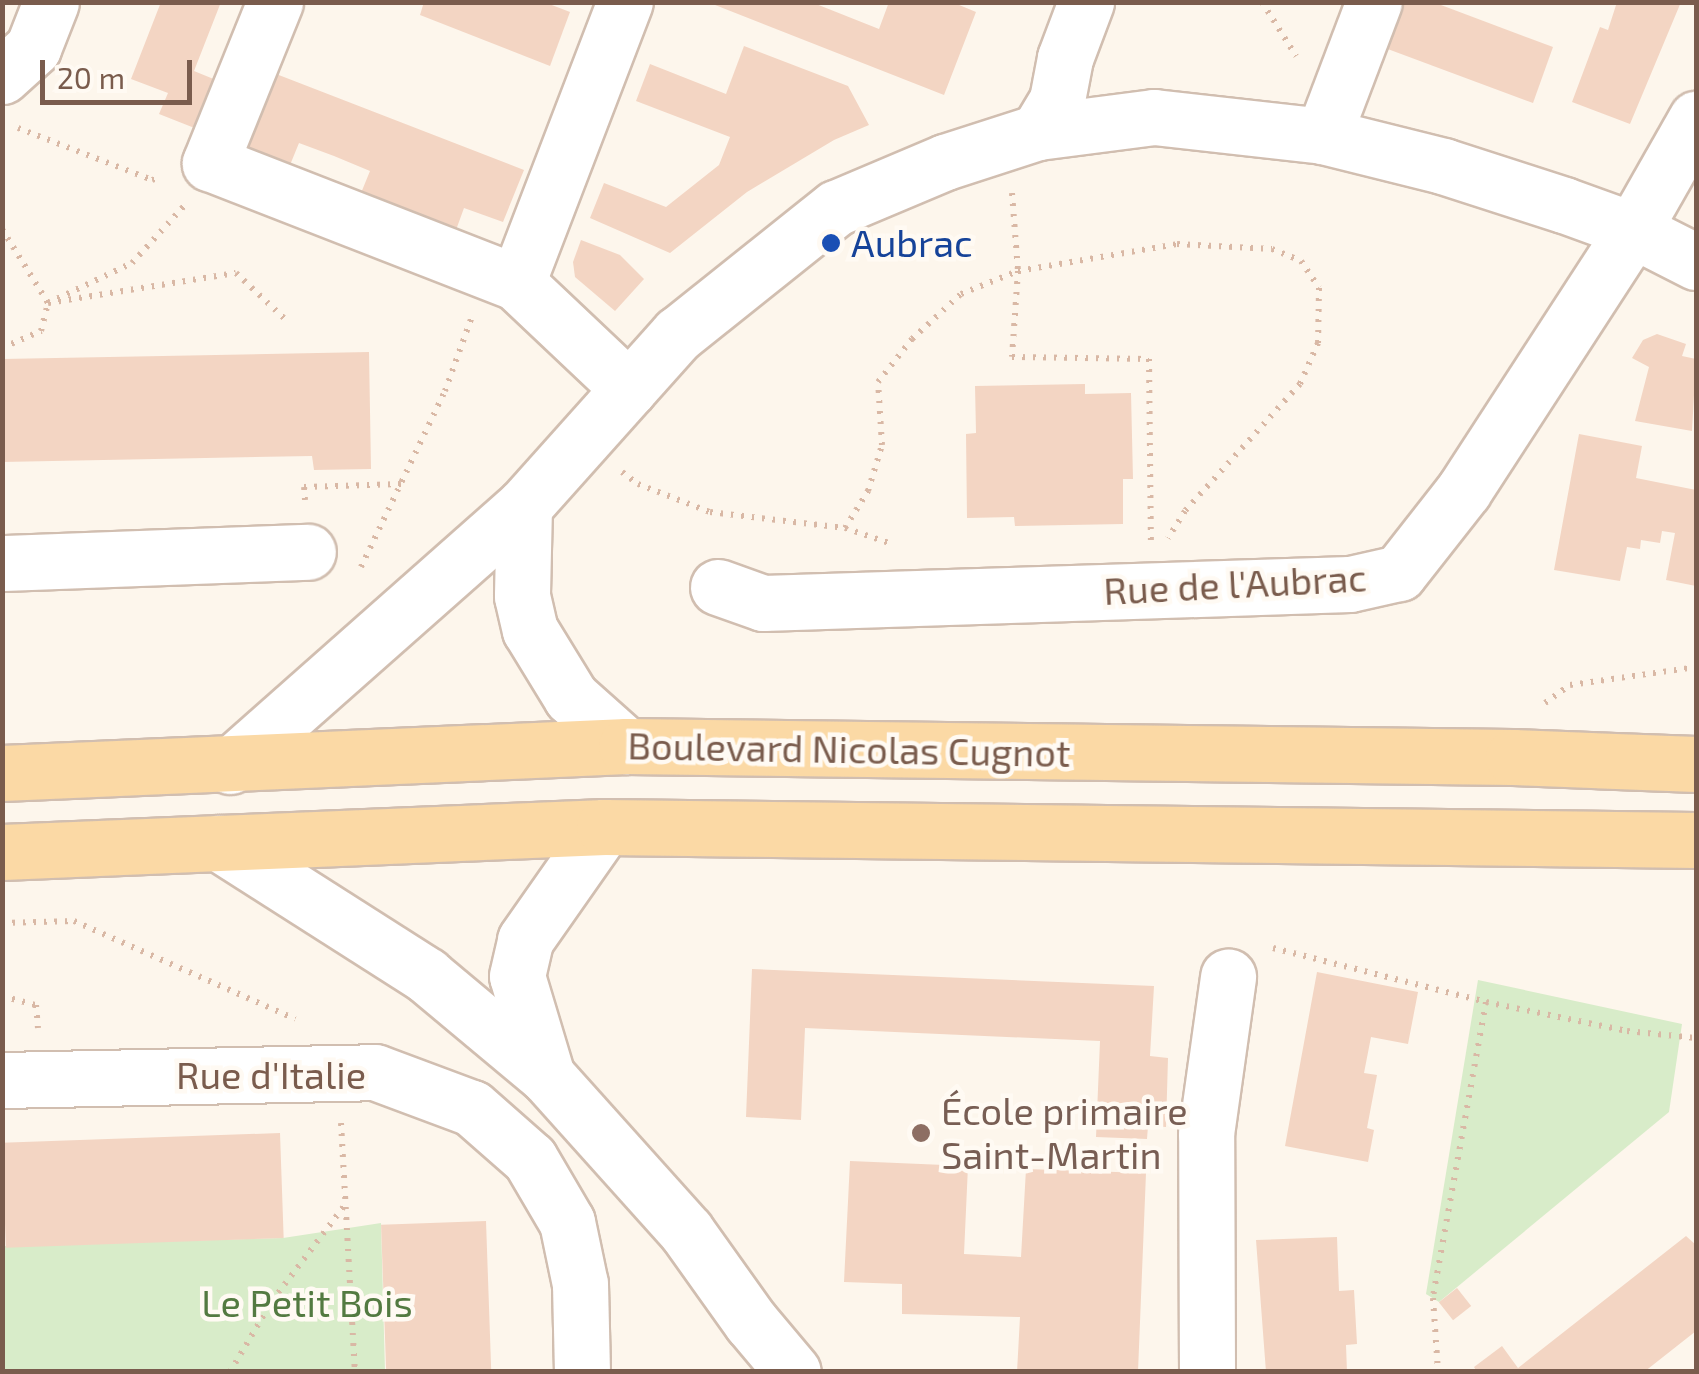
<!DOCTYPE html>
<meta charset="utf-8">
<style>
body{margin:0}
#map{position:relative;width:1699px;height:1374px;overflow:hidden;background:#fdf6ec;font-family:"Exo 2",sans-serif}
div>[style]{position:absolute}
.green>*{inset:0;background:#d8ecc9}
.building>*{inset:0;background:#f3d5c3;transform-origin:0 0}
.path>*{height:6px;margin-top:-3px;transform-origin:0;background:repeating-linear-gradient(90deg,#d9b8a5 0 2.5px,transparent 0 10.5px)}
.roads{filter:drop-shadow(2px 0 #d1beb0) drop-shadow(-2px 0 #d1beb0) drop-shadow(0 2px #d1beb0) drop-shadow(0 -2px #d1beb0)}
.street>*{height:55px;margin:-27.5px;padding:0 27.5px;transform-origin:27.5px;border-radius:27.5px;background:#fff}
.primary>*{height:55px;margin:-27.5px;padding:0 27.5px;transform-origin:27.5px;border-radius:27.5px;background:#fbd9a5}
.dots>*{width:28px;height:28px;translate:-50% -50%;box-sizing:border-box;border:5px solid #fffaf3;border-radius:50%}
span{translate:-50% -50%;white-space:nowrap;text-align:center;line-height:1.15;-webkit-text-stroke:9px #fffaf3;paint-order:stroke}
.transit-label{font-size:38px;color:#164399}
.left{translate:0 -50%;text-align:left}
.street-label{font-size:38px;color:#7a5c4d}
.education-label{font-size:38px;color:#785e54}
.park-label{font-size:38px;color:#537a41}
.frame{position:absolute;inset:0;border:5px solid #7a5c4d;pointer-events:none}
.scale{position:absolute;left:40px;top:60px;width:152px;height:45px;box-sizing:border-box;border:5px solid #7a5c4d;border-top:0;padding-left:12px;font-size:30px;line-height:35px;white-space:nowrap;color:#7a5c4d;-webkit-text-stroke:8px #fffaf3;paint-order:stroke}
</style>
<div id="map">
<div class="green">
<div style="clip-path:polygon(1478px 980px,1682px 1024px,1669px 1112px,1439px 1302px,1426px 1294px)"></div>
<div style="clip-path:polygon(381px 1223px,385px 1371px,3px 1371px,3px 1246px,283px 1238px)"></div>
</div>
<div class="building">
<div style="clip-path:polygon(161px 2px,221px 2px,194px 71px,216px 80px,197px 129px,159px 114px,168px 93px,131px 79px)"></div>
<div style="clip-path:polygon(424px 2px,544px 2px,570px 12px,550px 66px,420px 15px)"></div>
<div style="clip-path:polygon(811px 2px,879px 29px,889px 2px,952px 2px,976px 12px,944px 95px,710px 3px)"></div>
<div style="clip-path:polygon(1402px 2px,1433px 2px,1553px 47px,1533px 103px,1385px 48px)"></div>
<div style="clip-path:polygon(1617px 2px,1681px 2px,1630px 124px,1572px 102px,1600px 27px,1608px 30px)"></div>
<div style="clip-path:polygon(744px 46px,848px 86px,869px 125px,834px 140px,747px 192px,670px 253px,590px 218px,604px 183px,666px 207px,719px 165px,730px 137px,636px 101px,650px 64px,726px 94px)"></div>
<div style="clip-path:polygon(271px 72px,524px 170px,503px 222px,464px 208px,456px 230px,361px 193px,370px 171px,334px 156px,299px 143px,290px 165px,242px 147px)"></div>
<div style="clip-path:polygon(581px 240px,620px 255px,644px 279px,615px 311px,575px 277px,573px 262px)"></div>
<div style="clip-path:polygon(1657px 334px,1686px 344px,1682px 356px,1696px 359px,1692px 431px,1635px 421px,1649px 367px,1632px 358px,1643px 340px)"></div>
<div style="clip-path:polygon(369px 352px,371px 469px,314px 470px,312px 456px,2px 462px,2px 359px)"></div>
<div style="clip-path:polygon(1085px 384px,1085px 394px,1131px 393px,1133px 479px,1123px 479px,1123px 524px,1015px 526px,1014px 517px,967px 518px,966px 434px,976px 433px,975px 386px)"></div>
<div style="clip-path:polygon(1579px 434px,1642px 446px,1636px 478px,1696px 490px,1696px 586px,1666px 580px,1675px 533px,1662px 531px,1660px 543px,1641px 540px,1640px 549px,1627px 547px,1620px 581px,1554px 570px)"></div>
<div style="clip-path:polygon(752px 969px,1154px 986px,1150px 1056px,1168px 1058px,1166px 1127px,1148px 1126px,1147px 1139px,1096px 1137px,1100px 1041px,805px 1028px,801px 1120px,746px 1117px)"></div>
<div style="clip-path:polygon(1317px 972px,1418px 992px,1408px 1044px,1371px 1037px,1364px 1073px,1377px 1075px,1367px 1128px,1374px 1130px,1368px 1162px,1285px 1146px)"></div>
<div style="left:280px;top:1133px;width:105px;height:278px;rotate:88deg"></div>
<div style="clip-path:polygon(850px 1161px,968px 1166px,964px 1254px,1021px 1257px,1026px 1169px,1146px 1173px,1138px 1372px,1017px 1372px,1020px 1317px,902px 1314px,902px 1284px,844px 1282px)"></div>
<div style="left:486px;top:1221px;width:151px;height:105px;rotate:88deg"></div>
<div style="clip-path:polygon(1686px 1236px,1696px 1245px,1696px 1331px,1644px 1372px,1477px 1372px,1474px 1367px,1502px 1346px,1518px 1368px)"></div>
<div style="clip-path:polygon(1337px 1237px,1339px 1291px,1354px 1290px,1357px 1344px,1346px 1345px,1347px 1372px,1266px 1372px,1256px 1240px)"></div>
<div style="left:1457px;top:1288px;width:23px;height:23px;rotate:52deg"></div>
</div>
<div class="path">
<div style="left:1262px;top:2px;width:64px;rotate:57.8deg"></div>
<div style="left:18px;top:128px;width:144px;rotate:21.2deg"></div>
<div style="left:152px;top:180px;width:9px;rotate:-18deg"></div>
<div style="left:1012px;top:193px;width:78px;rotate:85.6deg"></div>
<div style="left:1018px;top:271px;width:86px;rotate:94deg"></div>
<div style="left:1012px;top:357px;width:137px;rotate:0.8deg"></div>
<div style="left:1149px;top:359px;width:181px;rotate:89.4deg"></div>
<div style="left:2px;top:229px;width:87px;rotate:58.1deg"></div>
<div style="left:48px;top:303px;width:190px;rotate:-9.1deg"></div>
<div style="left:236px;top:273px;width:67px;rotate:43.2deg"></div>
<div style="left:2px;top:348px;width:43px;rotate:-23.6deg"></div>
<div style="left:41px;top:331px;width:29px;rotate:-76deg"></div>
<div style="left:48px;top:303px;width:93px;rotate:-25.5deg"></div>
<div style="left:132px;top:263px;width:77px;rotate:-47.6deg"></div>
<div style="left:622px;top:472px;width:20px;rotate:37deg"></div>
<div style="left:638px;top:484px;width:77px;rotate:21.3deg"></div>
<div style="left:710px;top:512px;width:136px;rotate:6.8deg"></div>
<div style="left:845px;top:528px;width:50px;rotate:18.8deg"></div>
<div style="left:305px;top:500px;width:13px;rotate:-94deg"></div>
<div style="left:304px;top:487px;width:97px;rotate:-1.8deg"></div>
<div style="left:845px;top:528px;width:44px;rotate:-58.1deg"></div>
<div style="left:868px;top:491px;width:48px;rotate:-73.1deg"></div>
<div style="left:882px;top:445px;width:63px;rotate:-93.6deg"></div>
<div style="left:878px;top:382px;width:55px;rotate:-51.7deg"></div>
<div style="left:912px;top:339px;width:67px;rotate:-42.6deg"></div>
<div style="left:961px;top:294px;width:61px;rotate:-22deg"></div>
<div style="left:1018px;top:271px;width:161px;rotate:-9.6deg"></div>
<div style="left:1177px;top:244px;width:95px;rotate:3deg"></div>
<div style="left:1272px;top:249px;width:31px;rotate:22deg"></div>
<div style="left:1301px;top:261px;width:32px;rotate:56deg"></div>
<div style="left:1319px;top:288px;width:55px;rotate:91deg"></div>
<div style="left:1318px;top:343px;width:45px;rotate:113.7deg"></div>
<div style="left:1300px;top:384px;width:171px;rotate:132.2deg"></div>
<div style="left:1185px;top:511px;width:32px;rotate:122deg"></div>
<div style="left:361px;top:567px;width:195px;rotate:-64.5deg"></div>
<div style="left:445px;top:391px;width:77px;rotate:-70.1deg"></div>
<div style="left:1545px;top:703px;width:31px;rotate:-36deg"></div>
<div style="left:1570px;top:685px;width:127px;rotate:-8.1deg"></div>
<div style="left:2px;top:923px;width:72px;rotate:-1.6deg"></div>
<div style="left:74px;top:921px;width:242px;rotate:23.9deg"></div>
<div style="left:1273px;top:948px;width:220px;rotate:14.2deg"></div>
<div style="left:1486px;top:1002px;width:301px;rotate:100.2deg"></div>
<div style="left:1433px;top:1298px;width:74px;rotate:86.1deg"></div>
<div style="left:2px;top:996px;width:35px;rotate:15deg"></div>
<div style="left:36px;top:1005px;width:23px;rotate:85deg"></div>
<div style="left:1486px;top:1002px;width:144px;rotate:11.6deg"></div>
<div style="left:1627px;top:1031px;width:69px;rotate:5.8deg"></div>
<div style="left:341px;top:1123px;width:249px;rotate:86.8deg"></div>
<div style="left:230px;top:1372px;width:82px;rotate:-59.4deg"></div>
<div style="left:272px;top:1301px;width:121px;rotate:-52.8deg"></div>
</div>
<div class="roads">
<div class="street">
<div style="left:275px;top:2px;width:174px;rotate:112deg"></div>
<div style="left:210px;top:163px;width:330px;rotate:21.3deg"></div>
<div style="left:517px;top:283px;width:154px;rotate:43.4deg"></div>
<div style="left:2px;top:76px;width:42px;rotate:-42.1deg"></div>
<div style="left:33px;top:48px;width:49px;rotate:-68.6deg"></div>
<div style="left:1038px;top:132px;width:37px;rotate:-59deg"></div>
<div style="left:1057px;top:100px;width:43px;rotate:-79.2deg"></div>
<div style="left:1065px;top:58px;width:60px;rotate:-69.4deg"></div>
<div style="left:1323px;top:136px;width:143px;rotate:-69.2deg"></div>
<div style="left:517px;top:283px;width:301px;rotate:-69deg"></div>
<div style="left:524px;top:506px;width:90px;rotate:91.3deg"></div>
<div style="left:522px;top:596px;width:35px;rotate:77deg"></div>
<div style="left:530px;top:630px;width:79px;rotate:58.5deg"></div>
<div style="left:571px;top:697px;width:74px;rotate:41.7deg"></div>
<div style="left:2px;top:563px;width:306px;rotate:-2.1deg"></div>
<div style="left:718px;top:587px;width:48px;rotate:19.6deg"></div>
<div style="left:763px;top:603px;width:587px;rotate:-1.85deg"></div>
<div style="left:1350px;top:584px;width:50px;rotate:-12.7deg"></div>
<div style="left:1399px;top:573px;width:105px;rotate:-51.9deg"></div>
<div style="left:1464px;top:490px;width:310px;rotate:-57deg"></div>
<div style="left:1633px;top:230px;width:128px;rotate:-60.4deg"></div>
<div style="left:230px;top:766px;width:392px;rotate:-41.5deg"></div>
<div style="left:524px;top:506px;width:231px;rotate:-48.2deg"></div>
<div style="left:678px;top:334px;width:202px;rotate:-38.6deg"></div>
<div style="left:836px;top:208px;width:118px;rotate:-22.9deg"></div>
<div style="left:945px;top:162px;width:98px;rotate:-17.9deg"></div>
<div style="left:1038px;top:132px;width:117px;rotate:-7.4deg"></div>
<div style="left:1154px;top:117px;width:170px;rotate:6.4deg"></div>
<div style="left:1323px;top:136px;width:124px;rotate:14deg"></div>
<div style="left:1443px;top:166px;width:127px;rotate:17.9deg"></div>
<div style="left:1564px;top:205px;width:73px;rotate:19.9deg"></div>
<div style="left:1633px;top:230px;width:71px;rotate:26.9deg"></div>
<div style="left:219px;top:843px;width:246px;rotate:32.5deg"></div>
<div style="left:426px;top:975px;width:158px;rotate:39.9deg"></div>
<div style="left:547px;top:1076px;width:208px;rotate:48.1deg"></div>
<div style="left:686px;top:1231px;width:112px;rotate:54.5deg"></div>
<div style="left:751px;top:1322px;width:65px;rotate:50deg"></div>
<div style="left:547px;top:1076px;width:104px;rotate:-106.7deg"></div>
<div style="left:517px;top:976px;width:37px;rotate:-77deg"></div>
<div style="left:525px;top:940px;width:138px;rotate:-55deg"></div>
<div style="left:2px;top:1080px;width:373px;rotate:-1.2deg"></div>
<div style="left:375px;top:1072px;width:103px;rotate:20.4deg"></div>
<div style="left:472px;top:1108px;width:77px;rotate:41.3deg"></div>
<div style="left:530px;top:1159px;width:73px;rotate:59.6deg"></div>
<div style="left:567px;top:1222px;width:63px;rotate:78.2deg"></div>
<div style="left:580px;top:1284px;width:88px;rotate:88.7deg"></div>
<div style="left:1207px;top:1372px;width:238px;rotate:-90.2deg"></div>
<div style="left:1206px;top:1134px;width:159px;rotate:-82deg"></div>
</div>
<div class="primary">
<div style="left:2px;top:773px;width:625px;rotate:-2.48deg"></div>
<div style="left:626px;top:746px;width:887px;rotate:0.71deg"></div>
<div style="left:1513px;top:757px;width:183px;rotate:2.2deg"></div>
<div style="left:2px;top:852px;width:603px;rotate:-2.38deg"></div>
<div style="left:604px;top:827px;width:1092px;rotate:0.68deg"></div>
</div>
</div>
<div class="dots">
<div style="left:831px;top:243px;background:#1a4fb4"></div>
<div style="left:921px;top:1133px;background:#8d6e63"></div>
</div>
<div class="transit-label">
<span class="left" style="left:851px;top:243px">Aubrac</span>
</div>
<div class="street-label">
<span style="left:1235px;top:584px;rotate:-3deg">Rue de l'Aubrac</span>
<span style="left:849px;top:749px;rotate:1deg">Boulevard Nicolas Cugnot</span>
<span style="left:271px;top:1075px">Rue d'Italie</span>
</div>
<div class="education-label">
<span class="left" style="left:941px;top:1133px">École primaire<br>Saint-Martin</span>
</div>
<div class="park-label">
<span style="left:307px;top:1303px">Le Petit Bois</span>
</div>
<div class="frame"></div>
<div class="scale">20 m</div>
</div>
